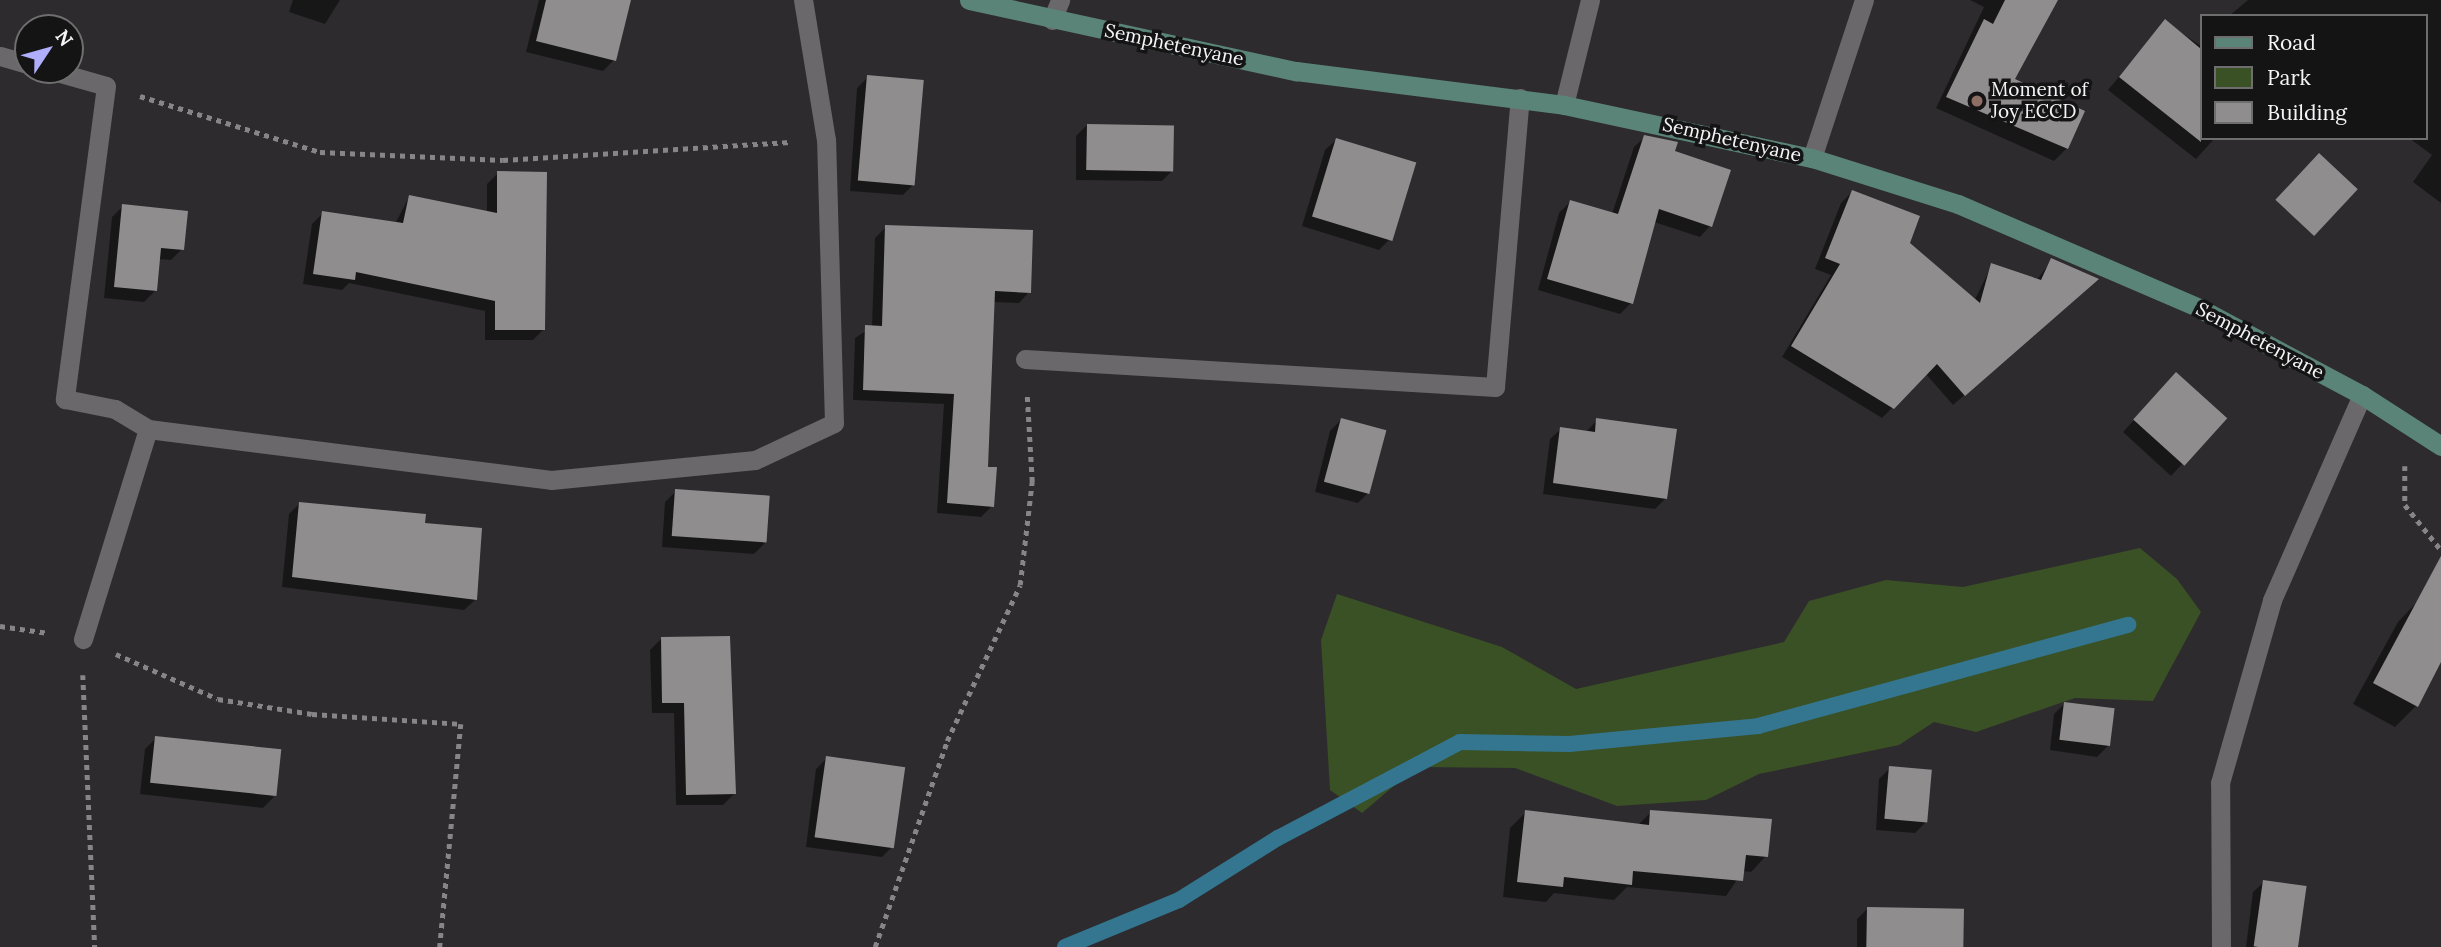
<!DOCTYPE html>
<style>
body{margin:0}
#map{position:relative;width:2441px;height:947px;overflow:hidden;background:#2d2b2e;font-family:Lora,serif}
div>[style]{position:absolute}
.green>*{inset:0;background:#3a5025}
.shadow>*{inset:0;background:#0007}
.stream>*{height:16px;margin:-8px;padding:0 8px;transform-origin:8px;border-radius:8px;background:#347690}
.building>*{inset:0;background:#908d8f;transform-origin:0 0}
.path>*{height:4.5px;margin-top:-2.25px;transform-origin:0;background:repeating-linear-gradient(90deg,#878588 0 5px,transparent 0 10px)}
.minor>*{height:19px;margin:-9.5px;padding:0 9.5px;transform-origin:9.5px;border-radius:9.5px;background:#6a686b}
.secondary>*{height:19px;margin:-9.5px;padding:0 9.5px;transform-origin:9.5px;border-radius:9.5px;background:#5b8478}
.dots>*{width:19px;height:19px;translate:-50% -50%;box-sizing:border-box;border:4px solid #151415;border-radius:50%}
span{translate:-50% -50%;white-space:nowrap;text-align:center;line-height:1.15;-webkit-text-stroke:7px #151415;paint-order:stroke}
.street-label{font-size:19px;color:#f5f4f6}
.poi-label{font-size:19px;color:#f5f4f6}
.left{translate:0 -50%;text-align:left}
.legend{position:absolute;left:2200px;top:14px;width:228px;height:126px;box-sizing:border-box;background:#151415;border:2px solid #6f6e6f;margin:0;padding:9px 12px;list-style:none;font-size:21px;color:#f5f4f6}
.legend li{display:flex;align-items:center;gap:14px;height:35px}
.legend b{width:35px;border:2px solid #6f6e6f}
.north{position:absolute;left:14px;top:14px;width:70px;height:70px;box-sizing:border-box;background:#151415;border:2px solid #6f6e6f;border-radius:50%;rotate:54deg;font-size:19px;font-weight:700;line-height:28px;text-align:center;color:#f5f4f6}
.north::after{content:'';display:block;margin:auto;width:24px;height:32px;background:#afaefa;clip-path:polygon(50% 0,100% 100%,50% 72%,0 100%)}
</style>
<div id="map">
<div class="green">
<div style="clip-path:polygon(2140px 548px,2177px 579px,2201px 612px,2153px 701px,2075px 698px,1976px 732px,1934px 722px,1899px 745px,1759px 774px,1706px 800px,1617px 806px,1515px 768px,1416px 767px,1362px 813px,1330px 790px,1321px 640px,1337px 594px,1502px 647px,1576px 689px,1784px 642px,1809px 601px,1886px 580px,1963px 587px)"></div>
</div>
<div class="shadow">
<div style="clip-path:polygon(293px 0,340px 0,325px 24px,289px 12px)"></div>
<div style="clip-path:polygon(539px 0,629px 0,614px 60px,603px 71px,526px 52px)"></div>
<div style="clip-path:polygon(1970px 0,2056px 0,2012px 80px,2067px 148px,2054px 161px,1936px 108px,1984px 7px)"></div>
<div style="clip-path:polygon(2248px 0,2441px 0,2441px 203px,2413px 182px,2432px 155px,2409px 138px,2425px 138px,2425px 16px,2229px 16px)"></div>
<div style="clip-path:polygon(2165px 22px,2201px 46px,2201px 138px,2215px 138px,2196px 159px,2108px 90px)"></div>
<div style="clip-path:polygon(868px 77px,914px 184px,903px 195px,850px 191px,857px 88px)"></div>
<div style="clip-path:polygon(1087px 125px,1173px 170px,1162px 181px,1076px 180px,1076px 136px)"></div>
<div style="clip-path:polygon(1645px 137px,1673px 153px,1710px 226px,1700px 237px,1654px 222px,1631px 303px,1620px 314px,1538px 290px,1559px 213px,1570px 202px,1612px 214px,1634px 147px)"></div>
<div style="clip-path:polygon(1336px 140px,1390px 239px,1379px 250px,1302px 226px,1325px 150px)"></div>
<div style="clip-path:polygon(498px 173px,544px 329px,533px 340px,485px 340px,485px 311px,349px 283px,342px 290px,303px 284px,312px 224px,323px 213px,395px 224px,409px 197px,487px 213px,487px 184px)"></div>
<div style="clip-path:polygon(1852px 192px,1974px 301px,1992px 265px,2036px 281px,2052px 260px,2086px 290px,1953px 405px,1926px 374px,1882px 418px,1782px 357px,1831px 275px,1815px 269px,1841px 203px)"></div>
<div style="clip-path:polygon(123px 206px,182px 249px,171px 260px,158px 259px,155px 291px,144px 302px,104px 298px,112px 217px)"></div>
<div style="clip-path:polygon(886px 227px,1029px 292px,1019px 303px,993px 302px,987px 468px,992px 506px,981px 517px,937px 513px,944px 404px,853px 400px,855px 338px,872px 327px,875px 238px)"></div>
<div style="clip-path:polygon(2166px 385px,2225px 418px,2171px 476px,2123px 432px)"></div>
<div style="clip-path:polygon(1341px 420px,1369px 492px,1358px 503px,1315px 492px,1330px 431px)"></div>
<div style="clip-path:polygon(1597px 420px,1666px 498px,1655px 509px,1543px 494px,1550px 439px,1561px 429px,1586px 432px)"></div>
<div style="clip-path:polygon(676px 491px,765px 543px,754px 554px,662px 547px,665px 502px)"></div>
<div style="clip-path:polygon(300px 503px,423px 525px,475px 600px,464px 610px,282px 587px,289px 514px)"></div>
<div style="clip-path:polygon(2419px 600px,2441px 612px,2441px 659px,2416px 706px,2395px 727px,2353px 704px,2398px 622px)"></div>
<div style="clip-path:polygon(661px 639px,734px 794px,723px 805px,676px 805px,674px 713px,652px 713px,650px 650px)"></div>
<div style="clip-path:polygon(2065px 703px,2108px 746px,2097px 757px,2050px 750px,2054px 714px)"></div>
<div style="clip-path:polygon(156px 738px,274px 797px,263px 808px,140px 794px,145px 749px)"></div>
<div style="clip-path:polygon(827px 758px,893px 846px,882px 857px,806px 847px,816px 769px)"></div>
<div style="clip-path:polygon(1890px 768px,1926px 822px,1915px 833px,1876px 830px,1879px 779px)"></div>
<div style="clip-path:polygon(1526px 812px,1638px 825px,1651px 812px,1766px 856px,1751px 872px,1743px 871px,1726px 896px,1627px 887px,1614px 900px,1554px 893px,1546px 902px,1503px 897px,1510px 828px)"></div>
<div style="clip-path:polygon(2264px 882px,2299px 947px,2246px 947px,2253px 892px)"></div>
<div style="clip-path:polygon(1868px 908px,1962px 947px,1857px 947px,1857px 919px)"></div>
</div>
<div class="stream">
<div style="left:1065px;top:947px;width:123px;rotate:-22.4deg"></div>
<div style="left:1179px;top:900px;width:117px;rotate:-32.1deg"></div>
<div style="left:1278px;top:838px;width:206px;rotate:-27.8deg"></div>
<div style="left:1460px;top:742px;width:109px;rotate:1.1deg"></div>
<div style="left:1569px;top:744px;width:190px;rotate:-5.4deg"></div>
<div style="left:1758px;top:726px;width:384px;rotate:-15.3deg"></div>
</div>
<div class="building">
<div style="clip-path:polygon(546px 0,631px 0,616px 61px,536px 41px)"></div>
<div style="clip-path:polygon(2005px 0,2058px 0,2015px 79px,2085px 111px,2068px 149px,1946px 97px,1984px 19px,1993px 24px)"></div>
<div style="clip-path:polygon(2165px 19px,2201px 49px,2201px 142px,2119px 77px)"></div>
<div style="left:867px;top:75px;width:57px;height:106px;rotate:5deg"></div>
<div style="left:1087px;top:124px;width:87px;height:46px;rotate:1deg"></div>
<div style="clip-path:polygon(1644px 135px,1678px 142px,1675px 151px,1731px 170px,1712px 227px,1659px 209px,1633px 304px,1547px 279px,1570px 200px,1618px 214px)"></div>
<div style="left:1336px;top:138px;width:84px;height:82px;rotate:17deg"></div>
<div style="left:2319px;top:153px;width:53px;height:64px;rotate:43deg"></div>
<div style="clip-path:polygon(497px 171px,547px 172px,545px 330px,495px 330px,495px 301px,356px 272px,355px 280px,313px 274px,322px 211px,403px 223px,409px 195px,497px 213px)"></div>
<div style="clip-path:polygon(1852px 190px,1920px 216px,1910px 243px,1980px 303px,1991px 263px,2041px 280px,2051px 258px,2099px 279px,1965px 396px,1937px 364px,1894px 409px,1791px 346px,1840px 264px,1825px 258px)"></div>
<div style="clip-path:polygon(122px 204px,188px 211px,184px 250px,161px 248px,157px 291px,114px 287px)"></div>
<div style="clip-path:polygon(885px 225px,1033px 230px,1031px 293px,995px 291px,988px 467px,997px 467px,994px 507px,947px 503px,954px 394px,863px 390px,865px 325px,882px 326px)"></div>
<div style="left:2176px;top:372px;width:69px;height:64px;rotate:42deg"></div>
<div style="left:1341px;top:418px;width:47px;height:66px;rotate:15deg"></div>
<div style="clip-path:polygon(1596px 418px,1677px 429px,1667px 499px,1553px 483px,1560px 427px,1595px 432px)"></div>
<div style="left:675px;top:489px;width:95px;height:47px;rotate:4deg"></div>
<div style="clip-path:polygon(299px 502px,426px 514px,425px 523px,482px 528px,477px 600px,292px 577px)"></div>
<div style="clip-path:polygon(2441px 556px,2441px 662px,2418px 707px,2373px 683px)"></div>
<div style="clip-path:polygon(730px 636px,736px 794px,686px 795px,684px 703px,662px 703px,661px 637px)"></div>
<div style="left:2064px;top:702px;width:51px;height:38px;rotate:7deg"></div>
<div style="left:155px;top:736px;width:127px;height:47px;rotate:6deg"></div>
<div style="left:826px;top:756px;width:80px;height:82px;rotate:8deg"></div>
<div style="left:1889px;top:766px;width:43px;height:53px;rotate:5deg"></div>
<div style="clip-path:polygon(1525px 810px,1649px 825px,1650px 810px,1772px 819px,1768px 857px,1746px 855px,1743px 881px,1633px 871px,1632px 885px,1564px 877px,1563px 887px,1517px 882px)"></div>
<div style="left:2263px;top:880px;width:44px;height:67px;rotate:8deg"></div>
<div style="left:1867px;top:907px;width:97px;height:40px;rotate:1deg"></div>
</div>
<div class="path">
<div style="left:140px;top:96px;width:189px;rotate:17.3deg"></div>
<div style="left:320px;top:152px;width:183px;rotate:2.5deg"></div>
<div style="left:503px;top:160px;width:288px;rotate:-3.6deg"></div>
<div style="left:2405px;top:466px;width:39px;rotate:90deg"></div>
<div style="left:2405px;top:505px;width:58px;rotate:51.3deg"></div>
<div style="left:0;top:626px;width:49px;rotate:8.3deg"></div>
<div style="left:116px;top:654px;width:111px;rotate:23.8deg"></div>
<div style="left:218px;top:699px;width:95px;rotate:9.1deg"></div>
<div style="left:312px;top:714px;width:149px;rotate:3.8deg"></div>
<div style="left:461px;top:724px;width:224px;rotate:95.4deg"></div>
<div style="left:83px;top:675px;width:272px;rotate:87.5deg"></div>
<div style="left:875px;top:947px;width:218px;rotate:-70.7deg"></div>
<div style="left:947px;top:741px;width:172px;rotate:-64.9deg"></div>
<div style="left:1020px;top:585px;width:104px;rotate:-83.4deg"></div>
<div style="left:1032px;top:482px;width:88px;rotate:-93.3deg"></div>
</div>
<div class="minor">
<div style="left:1052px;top:20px;width:22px;rotate:-68deg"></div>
<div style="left:0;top:56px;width:29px;rotate:16deg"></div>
<div style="left:50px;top:70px;width:58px;rotate:15.9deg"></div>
<div style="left:106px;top:86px;width:316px;rotate:97.5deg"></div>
<div style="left:65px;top:399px;width:51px;rotate:11.3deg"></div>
<div style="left:115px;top:409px;width:39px;rotate:31deg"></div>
<div style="left:148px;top:429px;width:220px;rotate:107.2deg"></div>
<div style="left:1564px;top:105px;width:108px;rotate:-76.1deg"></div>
<div style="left:1812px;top:158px;width:166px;rotate:-71.8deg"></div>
<div style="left:1025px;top:359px;width:471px;rotate:3.4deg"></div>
<div style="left:1495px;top:387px;width:290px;rotate:-85.1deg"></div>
<div style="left:148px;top:429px;width:406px;rotate:7.2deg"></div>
<div style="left:551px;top:480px;width:205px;rotate:-5.6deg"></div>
<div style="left:755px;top:460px;width:87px;rotate:-25.1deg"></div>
<div style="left:834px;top:423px;width:283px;rotate:-91.6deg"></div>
<div style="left:826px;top:140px;width:142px;rotate:-99.3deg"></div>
<div style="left:2221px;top:947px;width:164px;rotate:-90.3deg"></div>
<div style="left:2220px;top:783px;width:190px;rotate:-74.1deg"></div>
<div style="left:2272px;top:600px;width:224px;rotate:-66.3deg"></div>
</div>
<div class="secondary">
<div style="left:969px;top:0;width:335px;rotate:12.3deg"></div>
<div style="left:1296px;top:71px;width:270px;rotate:7.2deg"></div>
<div style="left:1564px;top:105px;width:254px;rotate:12.1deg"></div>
<div style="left:1812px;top:158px;width:153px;rotate:17.5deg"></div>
<div style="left:1958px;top:204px;width:262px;rotate:23.3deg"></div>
<div style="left:2199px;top:308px;width:185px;rotate:28.1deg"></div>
<div style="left:2362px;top:395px;width:94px;rotate:32.8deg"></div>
</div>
<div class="dots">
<div style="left:1977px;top:101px;background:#8d6e63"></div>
</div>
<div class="street-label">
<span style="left:1174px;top:45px;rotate:12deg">Semphetenyane</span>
<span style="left:1732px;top:140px;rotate:13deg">Semphetenyane</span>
<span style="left:2260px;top:341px;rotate:28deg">Semphetenyane</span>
</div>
<div class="poi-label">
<span class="left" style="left:1991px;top:101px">Moment of<br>Joy ECCD</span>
</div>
<ul class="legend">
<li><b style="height:9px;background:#5b8478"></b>Road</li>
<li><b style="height:19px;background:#3a5025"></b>Park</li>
<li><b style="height:19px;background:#908d8f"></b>Building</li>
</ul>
<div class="north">N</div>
</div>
